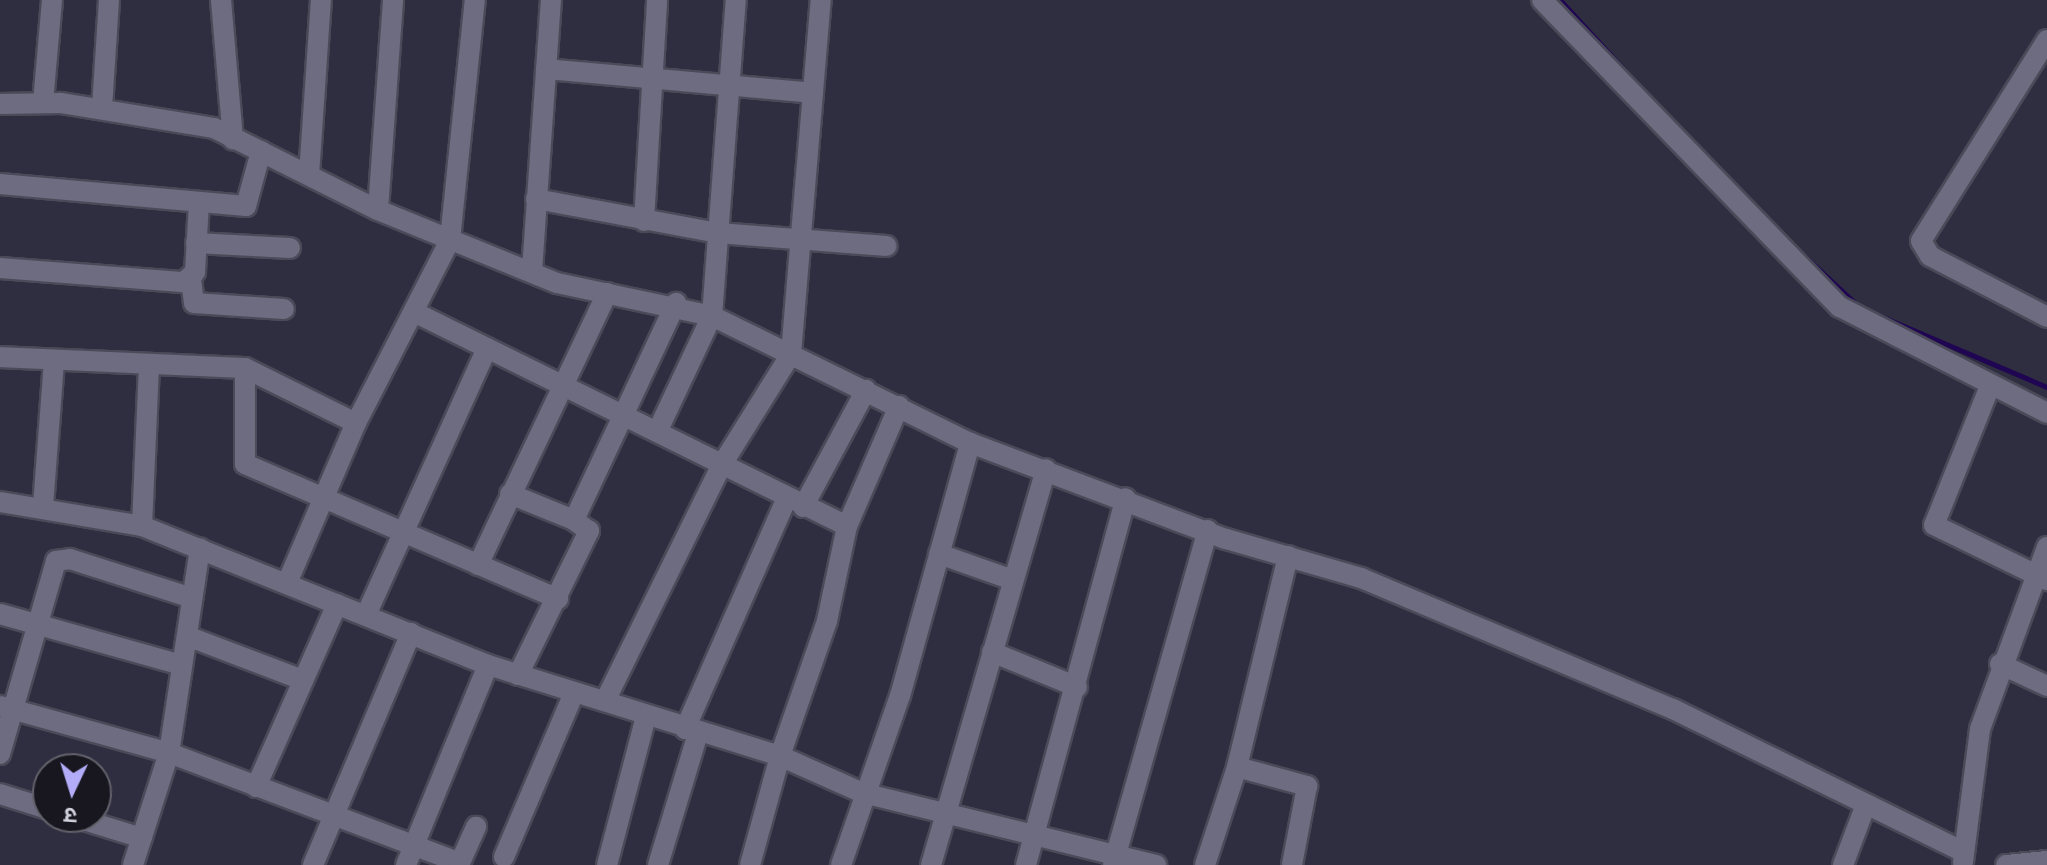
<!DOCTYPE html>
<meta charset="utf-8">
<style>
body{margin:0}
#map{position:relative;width:2047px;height:865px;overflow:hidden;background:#2f2e40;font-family:"Times New Roman","Noto Sans Devanagari",serif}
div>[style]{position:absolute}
.stream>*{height:5px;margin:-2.5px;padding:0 2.5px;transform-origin:2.5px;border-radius:2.5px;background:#1f0552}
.roads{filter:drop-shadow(2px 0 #4b4a59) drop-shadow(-2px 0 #4b4a59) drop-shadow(0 2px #4b4a59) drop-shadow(0 -2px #4b4a59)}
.minor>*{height:20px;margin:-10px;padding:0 10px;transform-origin:10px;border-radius:10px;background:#6d6c81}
span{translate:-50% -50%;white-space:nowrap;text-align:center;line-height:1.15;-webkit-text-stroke:8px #18171f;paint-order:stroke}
.north{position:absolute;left:32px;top:753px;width:80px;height:80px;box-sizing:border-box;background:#18171f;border:2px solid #62616b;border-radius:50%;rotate:184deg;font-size:22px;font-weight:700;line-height:32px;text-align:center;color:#d1d1dd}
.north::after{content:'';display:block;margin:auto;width:28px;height:36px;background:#b3adf9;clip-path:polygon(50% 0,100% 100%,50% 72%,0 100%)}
</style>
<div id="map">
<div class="stream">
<div style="left:1560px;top:0;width:120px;rotate:47.4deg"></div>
<div style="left:1798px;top:250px;width:82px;rotate:43deg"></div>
<div style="left:1878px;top:315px;width:184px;rotate:23.1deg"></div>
</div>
<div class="roads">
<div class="minor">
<div style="left:221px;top:0;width:140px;rotate:85.1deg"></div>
<div style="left:1542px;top:0;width:428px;rotate:45.9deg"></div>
<div style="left:1840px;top:307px;width:233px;rotate:27.1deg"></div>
<div style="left:2047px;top:40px;width:237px;rotate:122.1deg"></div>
<div style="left:1921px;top:241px;width:17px;rotate:59deg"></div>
<div style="left:1930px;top:256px;width:132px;rotate:27.5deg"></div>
<div style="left:546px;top:69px;width:268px;rotate:5.1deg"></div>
<div style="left:43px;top:103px;width:103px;rotate:-85deg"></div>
<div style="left:0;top:104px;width:61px;rotate:-0.9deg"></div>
<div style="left:61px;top:103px;width:155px;rotate:9.3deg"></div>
<div style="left:214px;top:128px;width:183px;rotate:26.6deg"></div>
<div style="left:378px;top:210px;width:193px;rotate:22.2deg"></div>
<div style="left:557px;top:283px;width:158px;rotate:12deg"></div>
<div style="left:712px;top:316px;width:288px;rotate:26.2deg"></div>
<div style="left:970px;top:443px;width:273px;rotate:20.6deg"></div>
<div style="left:1226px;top:539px;width:141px;rotate:16.1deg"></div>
<div style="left:1361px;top:578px;width:338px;rotate:22.8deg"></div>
<div style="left:1673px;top:709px;width:324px;rotate:26.2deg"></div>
<div style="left:102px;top:108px;width:108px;rotate:-86.3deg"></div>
<div style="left:309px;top:175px;width:175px;rotate:-86.1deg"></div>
<div style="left:0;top:184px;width:247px;rotate:5.1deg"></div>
<div style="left:246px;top:206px;width:57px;rotate:-74.7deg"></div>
<div style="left:536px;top:199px;width:185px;rotate:10.6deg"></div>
<div style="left:718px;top:233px;width:169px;rotate:4.4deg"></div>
<div style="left:378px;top:210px;width:211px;rotate:-85.9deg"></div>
<div style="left:644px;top:221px;width:221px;rotate:-86.6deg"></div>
<div style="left:196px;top:243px;width:94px;rotate:3deg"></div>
<div style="left:0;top:268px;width:185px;rotate:4.4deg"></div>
<div style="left:184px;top:282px;width:15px;rotate:-42deg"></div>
<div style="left:195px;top:272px;width:70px;rotate:-86.7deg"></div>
<div style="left:532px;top:271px;width:272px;rotate:-86deg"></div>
<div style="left:191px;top:279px;width:24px;rotate:83deg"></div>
<div style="left:194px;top:303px;width:90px;rotate:3.8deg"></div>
<div style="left:414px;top:312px;width:483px;rotate:26.3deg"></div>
<div style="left:0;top:357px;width:245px;rotate:2.6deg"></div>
<div style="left:245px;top:368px;width:124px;rotate:26.4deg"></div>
<div style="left:245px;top:368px;width:96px;rotate:90deg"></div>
<div style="left:245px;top:464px;width:341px;rotate:23.3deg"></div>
<div style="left:1990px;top:386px;width:150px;rotate:111.9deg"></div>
<div style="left:1934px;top:525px;width:126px;rotate:26deg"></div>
<div style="left:899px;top:406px;width:131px;rotate:113.4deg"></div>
<div style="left:847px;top:526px;width:97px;rotate:101.9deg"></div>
<div style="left:827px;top:621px;width:143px;rotate:109.2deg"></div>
<div style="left:780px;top:756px;width:91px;rotate:24deg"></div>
<div style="left:863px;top:793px;width:302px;rotate:13.8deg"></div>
<div style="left:658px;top:430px;width:126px;rotate:-64.7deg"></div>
<div style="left:712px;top:316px;width:317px;rotate:-85.7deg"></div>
<div style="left:510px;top:494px;width:69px;rotate:22.1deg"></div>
<div style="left:0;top:502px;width:144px;rotate:9.6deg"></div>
<div style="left:142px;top:526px;width:373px;rotate:21.9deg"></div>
<div style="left:488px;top:665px;width:306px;rotate:17.3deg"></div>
<div style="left:780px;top:756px;width:113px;rotate:105.4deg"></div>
<div style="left:43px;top:507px;width:146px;rotate:-85.7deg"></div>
<div style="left:803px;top:507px;width:133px;rotate:-61.7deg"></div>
<div style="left:142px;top:526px;width:162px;rotate:-87.5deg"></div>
<div style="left:939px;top:554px;width:78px;rotate:19.4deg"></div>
<div style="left:478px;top:565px;width:301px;rotate:-64.6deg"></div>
<div style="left:287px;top:583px;width:174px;rotate:-66.7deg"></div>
<div style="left:356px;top:423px;width:206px;rotate:-62.8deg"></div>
<div style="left:450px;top:240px;width:241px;rotate:-84.1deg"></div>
<div style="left:0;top:614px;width:189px;rotate:15.7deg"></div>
<div style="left:366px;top:615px;width:293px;rotate:-65.6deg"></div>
<div style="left:187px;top:636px;width:124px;rotate:20.8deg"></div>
<div style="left:992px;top:652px;width:92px;rotate:22.4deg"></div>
<div style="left:2000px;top:664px;width:52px;rotate:25.1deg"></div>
<div style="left:518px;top:675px;width:161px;rotate:-63.8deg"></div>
<div style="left:589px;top:531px;width:19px;rotate:-144deg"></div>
<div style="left:574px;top:520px;width:240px;rotate:-64.8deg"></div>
<div style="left:605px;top:701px;width:262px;rotate:-63.7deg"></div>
<div style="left:721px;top:466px;width:132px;rotate:-58deg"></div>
<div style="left:791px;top:354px;width:355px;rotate:-85.2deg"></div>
<div style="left:0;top:706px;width:175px;rotate:15.5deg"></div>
<div style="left:169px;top:753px;width:311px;rotate:20.7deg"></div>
<div style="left:685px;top:729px;width:250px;rotate:-66.2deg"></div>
<div style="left:0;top:754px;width:201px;rotate:-73.8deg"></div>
<div style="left:56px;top:561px;width:14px;rotate:-8deg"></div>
<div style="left:70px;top:559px;width:128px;rotate:17.7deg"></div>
<div style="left:1237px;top:767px;width:73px;rotate:15.2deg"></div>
<div style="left:1307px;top:786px;width:80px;rotate:100.8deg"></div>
<div style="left:256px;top:787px;width:200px;rotate:-66.1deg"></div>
<div style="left:0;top:794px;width:50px;rotate:17.4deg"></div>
<div style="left:74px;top:817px;width:71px;rotate:17.2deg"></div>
<div style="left:504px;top:857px;width:176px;rotate:-66.9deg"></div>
<div style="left:1963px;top:862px;width:134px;rotate:-82.7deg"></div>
<div style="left:1980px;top:729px;width:194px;rotate:-69.8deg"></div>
<div style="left:133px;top:865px;width:118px;rotate:-72.2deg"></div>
<div style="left:169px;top:753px;width:207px;rotate:-81.4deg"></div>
<div style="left:313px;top:865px;width:252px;rotate:-67.1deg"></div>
<div style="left:406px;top:865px;width:216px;rotate:-67.7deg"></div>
<div style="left:459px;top:865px;width:42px;rotate:-65.9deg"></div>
<div style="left:607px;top:865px;width:154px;rotate:-75.3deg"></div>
<div style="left:658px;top:865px;width:138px;rotate:-73.1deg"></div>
<div style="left:841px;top:865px;width:179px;rotate:-70.8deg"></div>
<div style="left:900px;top:696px;width:263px;rotate:-74.5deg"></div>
<div style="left:931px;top:865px;width:412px;rotate:-73.8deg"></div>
<div style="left:1026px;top:865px;width:380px;rotate:-74.8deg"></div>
<div style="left:1113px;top:865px;width:348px;rotate:-74.2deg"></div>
<div style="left:1205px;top:865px;width:103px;rotate:-71.9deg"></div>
<div style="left:1237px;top:767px;width:217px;rotate:-76.4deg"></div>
<div style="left:1843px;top:865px;width:62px;rotate:-69.2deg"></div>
<div style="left:2006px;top:865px;width:41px;rotate:-5.6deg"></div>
</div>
</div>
<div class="north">उ</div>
</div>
